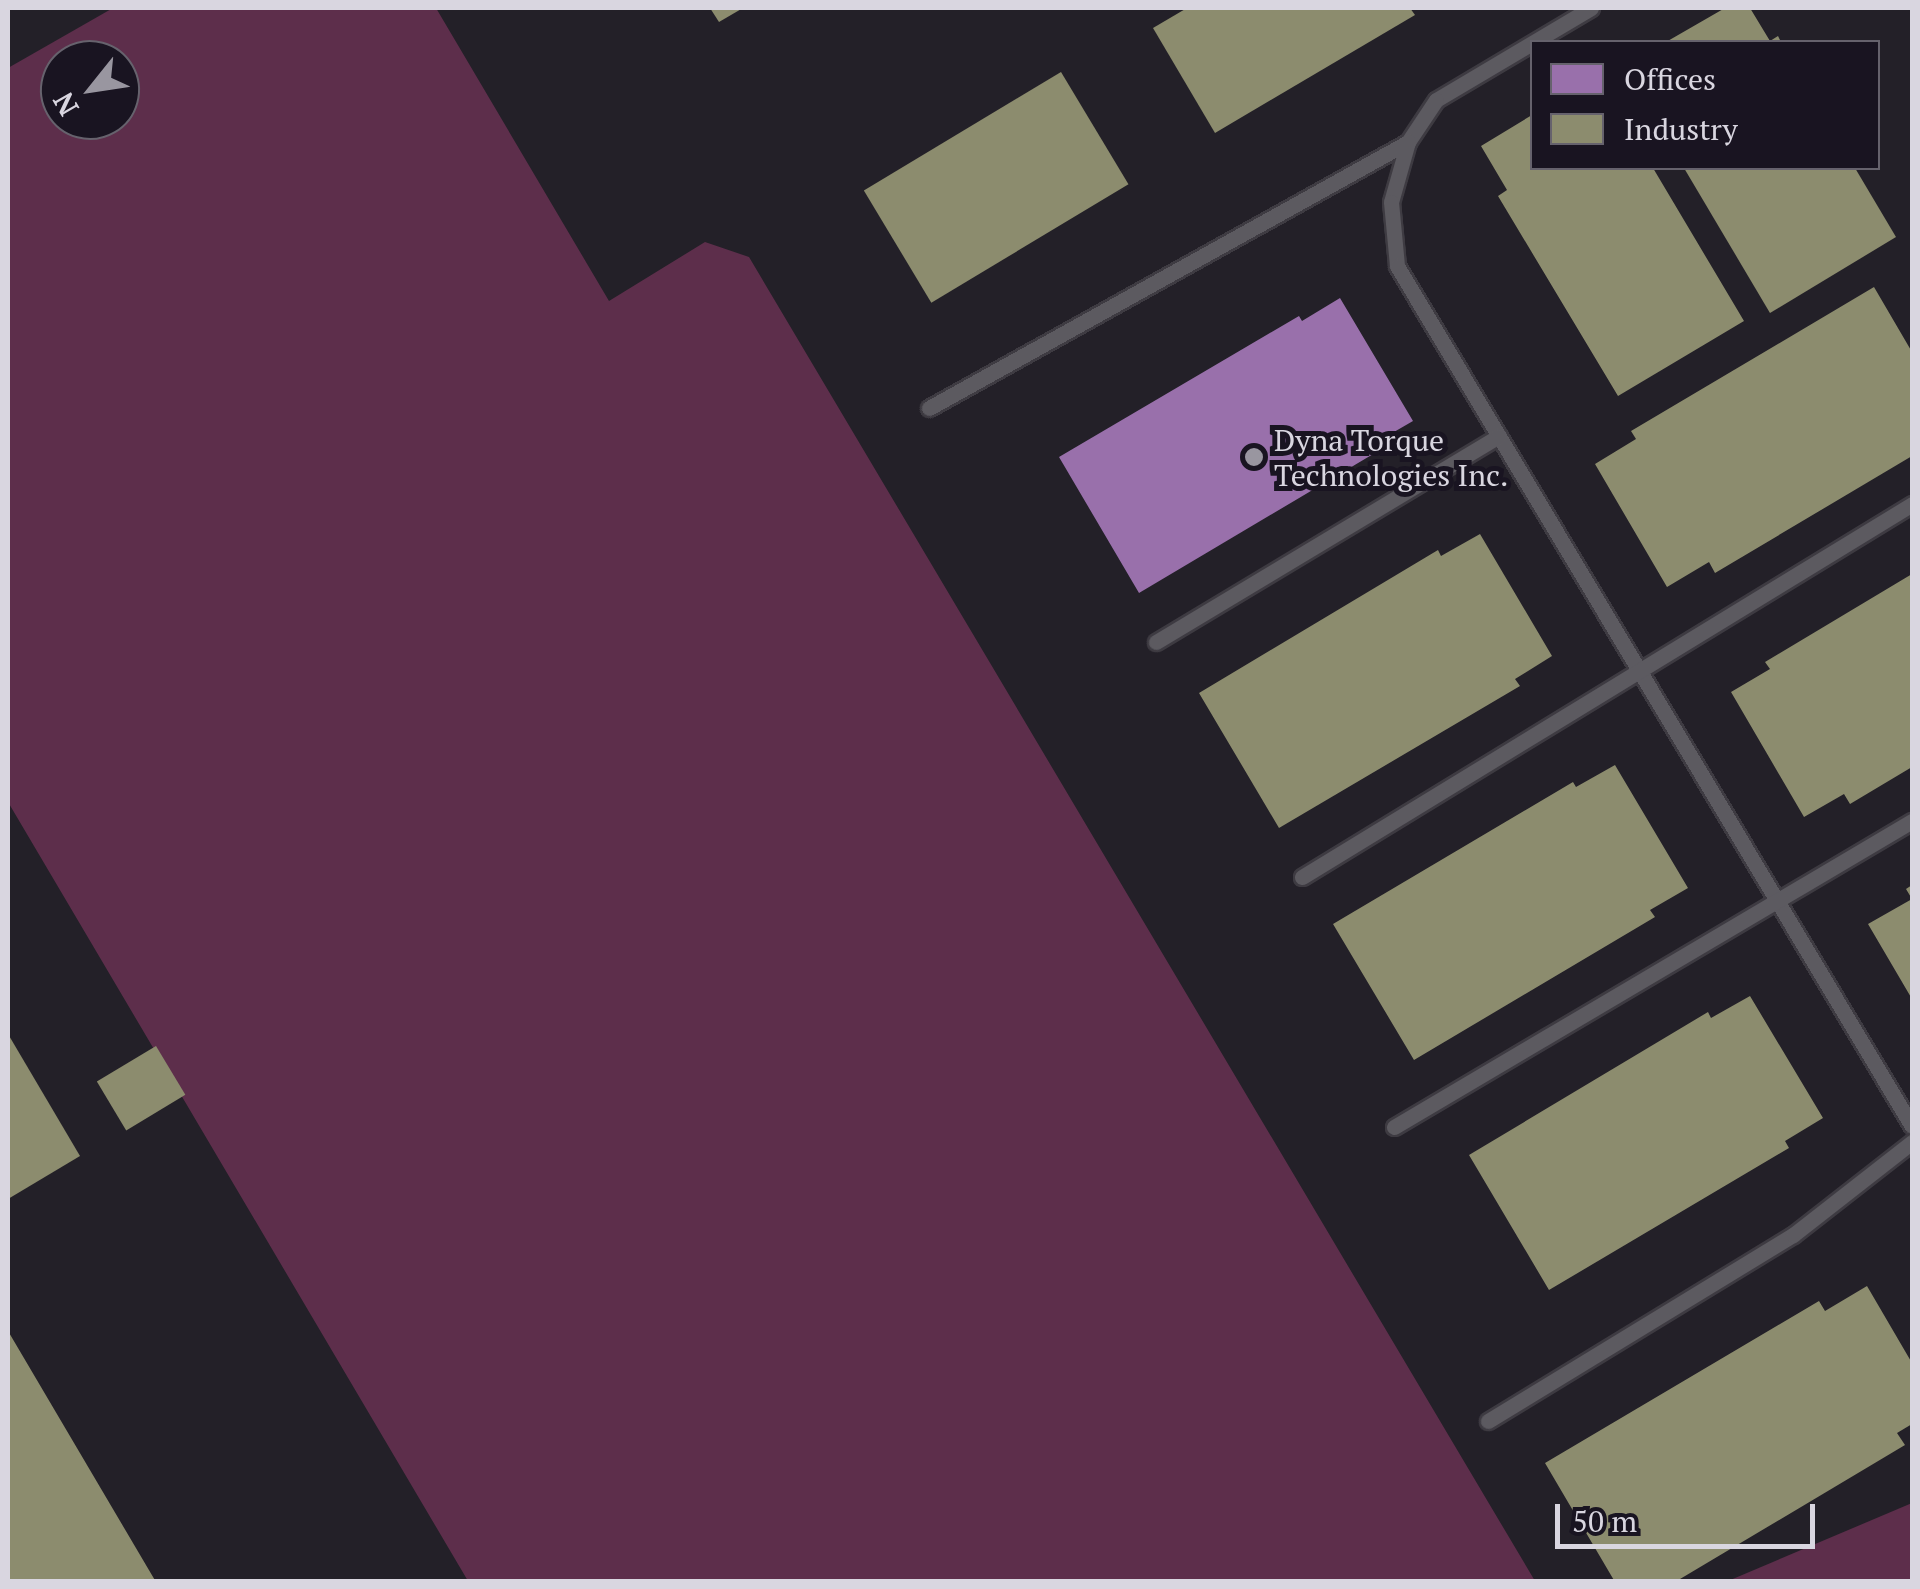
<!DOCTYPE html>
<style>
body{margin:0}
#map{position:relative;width:1920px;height:1589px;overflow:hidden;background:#232028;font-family:"PT Serif",serif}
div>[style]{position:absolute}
.green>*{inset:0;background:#5d2e4b}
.offices>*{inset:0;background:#9970ab}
.industry>*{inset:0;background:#8c8c6e;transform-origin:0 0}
.roads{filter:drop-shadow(2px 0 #3e3b42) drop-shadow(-2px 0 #3e3b42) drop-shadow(0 2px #3e3b42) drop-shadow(0 -2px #3e3b42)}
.lane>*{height:15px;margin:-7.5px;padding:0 7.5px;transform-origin:7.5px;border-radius:7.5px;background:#5c5a60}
.dots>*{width:28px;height:28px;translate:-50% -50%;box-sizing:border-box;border:5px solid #191421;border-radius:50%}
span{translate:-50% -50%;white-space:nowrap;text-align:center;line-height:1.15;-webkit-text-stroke:10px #191421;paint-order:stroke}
.poi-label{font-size:30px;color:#d9d6e0}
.left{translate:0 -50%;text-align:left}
.frame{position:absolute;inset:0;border:10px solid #d9d6e0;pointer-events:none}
.legend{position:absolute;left:1530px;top:40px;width:350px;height:130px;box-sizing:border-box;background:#191421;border:2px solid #66626d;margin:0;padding:12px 18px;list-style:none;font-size:30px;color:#d9d6e0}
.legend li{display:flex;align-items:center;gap:20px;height:50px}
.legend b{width:50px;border:2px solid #66626d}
.north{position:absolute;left:40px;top:40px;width:100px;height:100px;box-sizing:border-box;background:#191421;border:2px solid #66626d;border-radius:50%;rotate:240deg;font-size:28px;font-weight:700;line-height:40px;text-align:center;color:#d9d6e0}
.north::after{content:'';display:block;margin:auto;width:35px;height:45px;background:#9996a0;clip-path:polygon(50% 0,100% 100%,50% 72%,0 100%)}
.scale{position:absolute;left:1555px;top:1504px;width:260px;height:45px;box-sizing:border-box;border:5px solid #d9d6e0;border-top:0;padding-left:12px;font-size:30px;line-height:35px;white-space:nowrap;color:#d9d6e0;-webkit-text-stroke:8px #191421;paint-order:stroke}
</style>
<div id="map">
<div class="green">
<div style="clip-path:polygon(evenodd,113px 8px,436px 8px,609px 301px,705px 242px,749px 257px,1535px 1581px,468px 1581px,8px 802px,8px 68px,113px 8px,60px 60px,120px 60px,120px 120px,60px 120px,60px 60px)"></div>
<div style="clip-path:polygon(1912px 1503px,1912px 1581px,1728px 1581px)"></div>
</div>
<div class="offices">
<div style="clip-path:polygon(1340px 298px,1413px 421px,1375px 443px,1380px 450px,1139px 593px,1059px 457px,1299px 316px,1302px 321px)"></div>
</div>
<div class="industry">
<div style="clip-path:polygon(710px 8px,743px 8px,719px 22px)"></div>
<div style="clip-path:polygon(1187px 8px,1410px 8px,1415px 15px,1215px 133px,1153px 28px)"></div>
<div style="clip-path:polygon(1725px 8px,1750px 8px,1770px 41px,1778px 36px,1781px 42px,1666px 42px)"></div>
<div style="left:1061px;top:72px;width:131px;height:230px;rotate:59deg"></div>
<div style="clip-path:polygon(1532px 115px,1532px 168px,1653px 168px,1744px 321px,1618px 396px,1498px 196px,1507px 190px,1481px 146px)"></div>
<div style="clip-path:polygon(1684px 168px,1855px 168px,1896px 237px,1770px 313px)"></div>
<div style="clip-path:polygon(1874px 287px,1912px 352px,1912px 456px,1715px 573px,1709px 562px,1667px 587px,1595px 464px,1636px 439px,1631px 431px)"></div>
<div style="clip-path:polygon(1480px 534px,1552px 656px,1515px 679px,1520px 686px,1279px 828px,1199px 693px,1438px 550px,1441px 556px)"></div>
<div style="clip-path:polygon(1912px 574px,1912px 767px,1850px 804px,1844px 794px,1804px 817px,1731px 692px,1770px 669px,1765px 662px)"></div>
<div style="clip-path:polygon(1615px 765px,1688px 888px,1650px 910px,1655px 917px,1414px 1060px,1333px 924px,1573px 782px,1576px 787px)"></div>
<div style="clip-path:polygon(1912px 885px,1912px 999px,1868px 924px,1912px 899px,1906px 889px)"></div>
<div style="clip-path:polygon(1750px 996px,1823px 1118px,1785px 1141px,1789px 1148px,1549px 1290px,1469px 1155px,1708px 1012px,1711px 1018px)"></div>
<div style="clip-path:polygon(8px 1034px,80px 1156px,8px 1199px)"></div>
<div style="left:156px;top:1046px;width:57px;height:69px;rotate:59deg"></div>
<div style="clip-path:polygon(1867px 1286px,1912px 1363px,1912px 1424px,1897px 1433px,1905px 1445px,1675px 1582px,1615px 1582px,1545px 1463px,1819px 1301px,1825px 1311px)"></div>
<div style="clip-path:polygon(8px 1331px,64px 1426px,156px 1582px,8px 1582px)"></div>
</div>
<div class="roads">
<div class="lane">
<div style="left:1591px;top:8px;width:180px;rotate:149.3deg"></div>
<div style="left:1436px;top:100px;width:50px;rotate:123.7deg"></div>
<div style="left:1408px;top:142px;width:62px;rotate:105.8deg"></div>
<div style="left:1391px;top:202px;width:64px;rotate:84.6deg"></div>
<div style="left:1397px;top:266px;width:1002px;rotate:59.09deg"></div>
<div style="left:929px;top:408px;width:548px;rotate:-29.04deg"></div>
<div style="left:1156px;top:642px;width:400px;rotate:-31deg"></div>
<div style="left:1302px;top:877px;width:715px;rotate:-31.44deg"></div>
<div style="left:1394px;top:1127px;width:602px;rotate:-30.57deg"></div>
<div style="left:1488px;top:1421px;width:357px;rotate:-31.4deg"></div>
<div style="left:1793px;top:1235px;width:151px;rotate:-38deg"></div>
</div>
</div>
<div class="dots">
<div style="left:1254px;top:457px;background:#9996a0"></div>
</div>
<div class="poi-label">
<span class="left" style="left:1274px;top:457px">Dyna Torque<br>Technologies Inc.</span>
</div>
<div class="frame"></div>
<ul class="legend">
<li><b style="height:28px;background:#9970ab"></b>Offices</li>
<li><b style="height:28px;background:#8c8c6e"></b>Industry</li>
</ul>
<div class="north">N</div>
<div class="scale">50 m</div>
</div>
